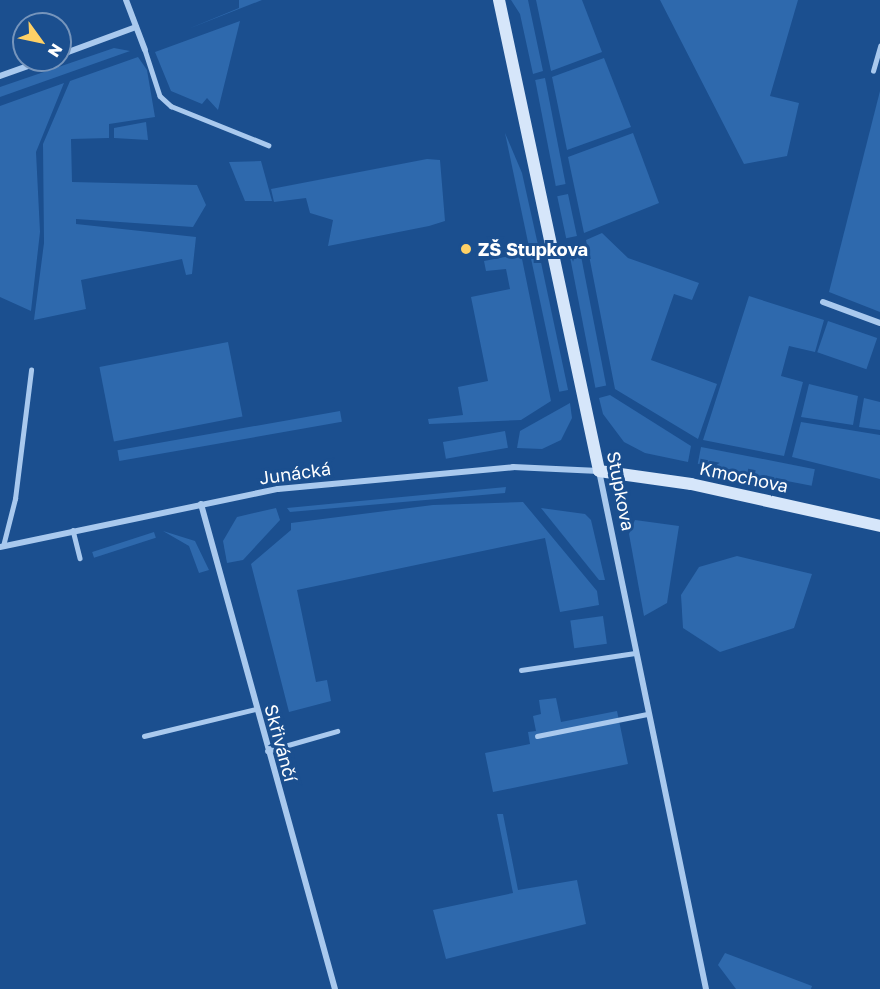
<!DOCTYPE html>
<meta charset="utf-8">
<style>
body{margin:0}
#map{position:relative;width:880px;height:989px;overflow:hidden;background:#1b4f8f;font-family:"Golos Text",sans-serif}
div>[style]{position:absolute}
.green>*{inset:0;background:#2e69ad;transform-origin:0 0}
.lane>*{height:4.5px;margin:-2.25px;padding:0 2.25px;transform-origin:2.25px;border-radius:2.25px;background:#a9c9ee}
.street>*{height:6px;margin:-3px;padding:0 3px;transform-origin:3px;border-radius:3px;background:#a9c9ee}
.secondary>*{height:12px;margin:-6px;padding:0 6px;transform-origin:6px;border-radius:6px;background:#d6e6fa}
.dots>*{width:16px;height:16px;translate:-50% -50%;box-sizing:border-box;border:3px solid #1b4f8f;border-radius:50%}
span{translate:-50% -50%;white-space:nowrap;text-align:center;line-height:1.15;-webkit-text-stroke:6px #1b4f8f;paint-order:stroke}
.poi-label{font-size:18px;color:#fff;font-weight:700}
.left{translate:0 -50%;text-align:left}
.street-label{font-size:18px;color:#fff}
.north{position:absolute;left:12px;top:12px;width:60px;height:60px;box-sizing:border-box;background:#1b4f8f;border:2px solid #7695bc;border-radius:50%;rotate:123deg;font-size:16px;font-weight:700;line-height:24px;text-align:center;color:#fff}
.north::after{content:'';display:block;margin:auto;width:21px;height:27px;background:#ffd166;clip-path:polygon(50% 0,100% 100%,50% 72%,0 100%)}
</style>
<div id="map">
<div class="green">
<div style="clip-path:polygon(239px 0,262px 0,188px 29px,239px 8px)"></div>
<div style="clip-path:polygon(511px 0,528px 0,543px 71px,533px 74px,520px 14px)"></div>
<div style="clip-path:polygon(536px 0,582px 0,602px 52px,551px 71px)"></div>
<div style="clip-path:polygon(660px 0,798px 0,770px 96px,799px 103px,787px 156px,744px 164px)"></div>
<div style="clip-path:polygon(240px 21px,218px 110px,207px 98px,202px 104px,171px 91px,155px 52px)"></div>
<div style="clip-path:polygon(114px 48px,130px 51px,0 97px,0 87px)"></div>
<div style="clip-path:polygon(138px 57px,147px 70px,155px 117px,109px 124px,109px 138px,71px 139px,72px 182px,197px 185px,206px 205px,193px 227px,76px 219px,76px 224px,196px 237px,192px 274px,186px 275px,182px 259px,81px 280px,86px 309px,34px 320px,44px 243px,43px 144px,70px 81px)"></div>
<div style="clip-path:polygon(604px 58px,631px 127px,567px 150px,552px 77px)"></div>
<div style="left:545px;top:78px;width:108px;height:10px;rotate:79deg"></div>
<div style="clip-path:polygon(64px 83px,36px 152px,40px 232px,31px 311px,0 297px,0 106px)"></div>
<div style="clip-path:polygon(880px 91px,880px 312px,829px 292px)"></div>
<div style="clip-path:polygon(146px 122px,148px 140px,114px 138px,114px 128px)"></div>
<div style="clip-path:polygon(505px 133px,522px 173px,538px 245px,529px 247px)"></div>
<div style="clip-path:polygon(633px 133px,659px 203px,584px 233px,568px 157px)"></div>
<div style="clip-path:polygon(427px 159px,440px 160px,445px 221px,429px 226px,328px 246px,333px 220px,310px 213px,306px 198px,274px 202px,271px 189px)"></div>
<div style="clip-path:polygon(261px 161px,272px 201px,245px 201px,229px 162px)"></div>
<div style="left:568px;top:194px;width:43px;height:11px;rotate:78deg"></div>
<div style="clip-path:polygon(602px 233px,628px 258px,699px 283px,692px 300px,674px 294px,651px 360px,717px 384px,698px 439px,615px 389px,586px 240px)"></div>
<div style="left:539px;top:253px;width:140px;height:9px;rotate:78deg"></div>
<div style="clip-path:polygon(521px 254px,551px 401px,521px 420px,429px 424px,428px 419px,463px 415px,458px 387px,488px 381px,471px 297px,510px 289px,506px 269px,486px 271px,484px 261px)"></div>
<div style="left:581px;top:256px;width:132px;height:11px;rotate:79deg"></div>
<div style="clip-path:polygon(749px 296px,824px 320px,815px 352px,789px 346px,781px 376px,803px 382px,784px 456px,703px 440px)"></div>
<div style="left:828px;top:321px;width:52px;height:33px;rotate:19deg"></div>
<div style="left:228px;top:342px;width:76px;height:131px;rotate:79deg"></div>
<div style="clip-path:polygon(809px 384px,858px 396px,853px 425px,801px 417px)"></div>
<div style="clip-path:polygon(610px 395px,691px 446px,688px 462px,645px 453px,624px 442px,603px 414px,599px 398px)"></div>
<div style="clip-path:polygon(864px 398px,880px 402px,880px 430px,859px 427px)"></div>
<div style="clip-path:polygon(570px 403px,572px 418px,561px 440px,542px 449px,517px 448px,520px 431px)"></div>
<div style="left:340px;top:411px;width:11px;height:226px;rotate:80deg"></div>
<div style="clip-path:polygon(801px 422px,880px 435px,880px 479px,792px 457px)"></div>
<div style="left:505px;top:431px;width:17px;height:63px;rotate:80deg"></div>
<div style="left:701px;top:447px;width:116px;height:17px;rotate:11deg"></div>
<div style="clip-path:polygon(506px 487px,505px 493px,290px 512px,287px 508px)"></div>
<div style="clip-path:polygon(523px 502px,597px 591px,599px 605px,560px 612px,545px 538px,297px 590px,316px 682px,327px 680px,331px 701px,289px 712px,251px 564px,291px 530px,291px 523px,433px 505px)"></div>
<div style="clip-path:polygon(276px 508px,280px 520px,243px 560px,227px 563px,223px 541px,237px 517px)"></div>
<div style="clip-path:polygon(541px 508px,585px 514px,591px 520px,605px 580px,599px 580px)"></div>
<div style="clip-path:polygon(635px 520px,679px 526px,667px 603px,644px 616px,629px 534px)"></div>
<div style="clip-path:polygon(163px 531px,195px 541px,209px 570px,199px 573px,189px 546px)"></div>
<div style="left:154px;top:532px;width:6px;height:65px;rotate:72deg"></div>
<div style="clip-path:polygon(737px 556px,812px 574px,794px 628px,720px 652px,683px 628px,681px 595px,699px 567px)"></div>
<div style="left:603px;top:616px;width:28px;height:33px;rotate:82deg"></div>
<div style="clip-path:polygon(556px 698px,561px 722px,617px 711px,628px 764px,493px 792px,485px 753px,530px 744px,528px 732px,536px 731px,533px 716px,541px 714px,539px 700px)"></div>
<div style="clip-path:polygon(497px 814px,503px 814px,518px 890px,577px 880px,586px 924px,446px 959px,433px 910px,513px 893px)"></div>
<div style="clip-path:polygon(725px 953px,812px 986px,811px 989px,736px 989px,718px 965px)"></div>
</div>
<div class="lane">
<div style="left:145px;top:50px;width:48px;rotate:71.9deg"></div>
<div style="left:160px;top:96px;width:15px;rotate:42deg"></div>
<div style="left:171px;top:106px;width:105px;rotate:21.9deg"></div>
<div style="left:873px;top:71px;width:26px;rotate:-74deg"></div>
<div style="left:73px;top:530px;width:29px;rotate:76deg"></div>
<div style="left:3px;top:546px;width:49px;rotate:-75.7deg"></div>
<div style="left:15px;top:499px;width:130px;rotate:-82.9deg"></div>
<div style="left:521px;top:670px;width:115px;rotate:-8.5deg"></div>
<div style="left:144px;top:736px;width:115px;rotate:-13.6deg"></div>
<div style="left:537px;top:736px;width:112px;rotate:-11.3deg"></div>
<div style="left:267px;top:751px;width:73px;rotate:-15.9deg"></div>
</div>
<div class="street">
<div style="left:126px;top:0;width:53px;rotate:69.2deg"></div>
<div style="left:60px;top:55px;width:81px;rotate:-20.2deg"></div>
<div style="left:0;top:76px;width:48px;rotate:-19.6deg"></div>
<div style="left:823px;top:302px;width:61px;rotate:20.2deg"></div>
<div style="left:201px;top:504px;width:503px;rotate:74.56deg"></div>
<div style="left:0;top:547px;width:284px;rotate:-11.8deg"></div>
<div style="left:278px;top:489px;width:236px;rotate:-5.3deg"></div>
<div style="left:513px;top:467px;width:86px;rotate:2.7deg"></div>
<div style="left:599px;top:471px;width:529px;rotate:78.33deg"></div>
</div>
<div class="secondary">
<div style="left:499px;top:0;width:481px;rotate:78deg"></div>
<div style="left:599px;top:471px;width:93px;rotate:8deg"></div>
<div style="left:691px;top:484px;width:194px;rotate:12.5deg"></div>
</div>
<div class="dots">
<div style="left:466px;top:249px;background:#ffd166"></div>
</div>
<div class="poi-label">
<span class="left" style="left:478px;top:249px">ZŠ Stupkova</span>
</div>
<div class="street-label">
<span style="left:295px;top:473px;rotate:-8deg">Junácká</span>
<span style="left:744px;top:477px;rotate:12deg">Kmochova</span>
<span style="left:621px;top:491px;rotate:79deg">Stupkova</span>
<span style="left:281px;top:743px;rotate:75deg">Skřivánčí</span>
</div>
<div class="north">N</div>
</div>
